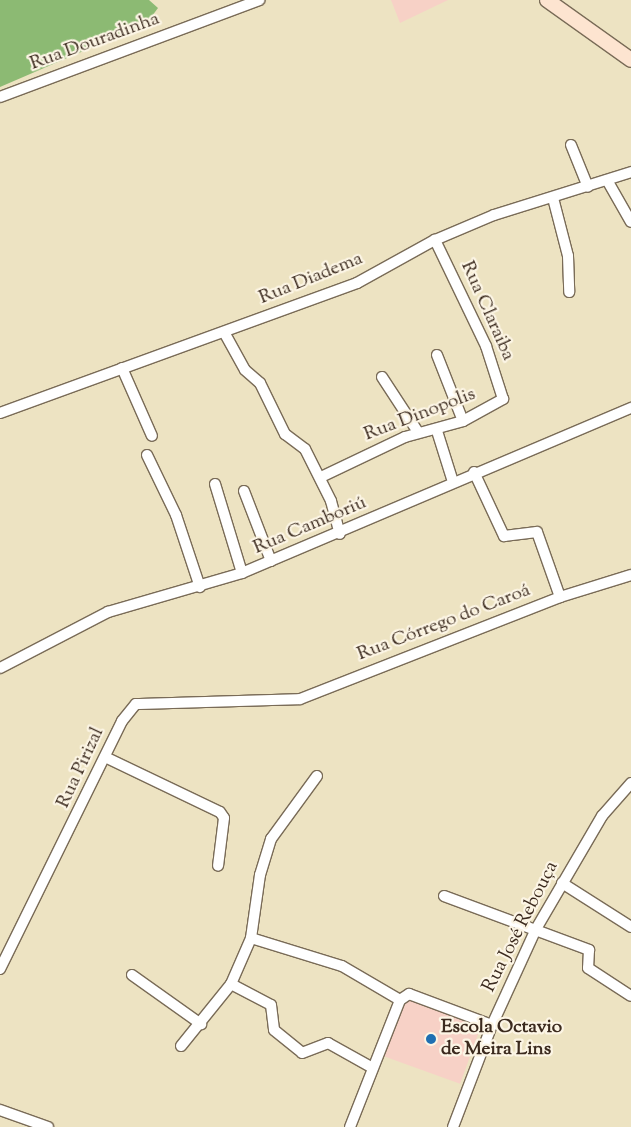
<!DOCTYPE html>
<meta charset="utf-8">
<style>
body{margin:0}
#map{position:relative;width:631px;height:1127px;overflow:hidden;background:#ede3c2;font-family:"Sorts Mill Goudy",serif}
div>[style]{position:absolute}
.built>*{inset:0;background:#f7d1c6;transform-origin:0 0}
.forest>*{inset:0;background:#8cba73}
.roads{filter:drop-shadow(1px 0 #796b57) drop-shadow(-1px 0 #796b57) drop-shadow(0 1px #796b57) drop-shadow(0 -1px #796b57)}
.minor>*{height:10px;margin:-5px;padding:0 5px;transform-origin:5px;border-radius:5px;background:#fff}
.secondary>*{height:14px;margin:-7px;padding:0 7px;transform-origin:7px;border-radius:7px;background:#fde4d0}
.dots>*{width:14px;height:14px;translate:-50% -50%;box-sizing:border-box;border:2px solid #fcf5e5;border-radius:50%}
span{translate:-50% -50%;white-space:nowrap;text-align:center;line-height:1.15;-webkit-text-stroke:4.5px #fcf5e5;paint-order:stroke}
.street-label{font-size:19px;color:#3b2a1e}
.poi-label{font-size:19px;color:#3b2a1e;font-weight:700}
.left{translate:0 -50%;text-align:left}
</style>
<div id="map">
<div class="built">
<div style="clip-path:polygon(391px 0,448px 0,400px 23px)"></div>
<div style="left:403px;top:995px;width:84px;height:64px;rotate:20deg"></div>
</div>
<div class="forest">
<div style="clip-path:polygon(0 0,149px 0,158px 8px,146px 24px,0 87px)"></div>
</div>
<div class="roads">
<div class="minor">
<div style="left:0;top:97px;width:277px;rotate:-20.5deg"></div>
<div style="left:571px;top:145px;width:45px;rotate:68deg"></div>
<div style="left:607px;top:180px;width:48px;rotate:60.3deg"></div>
<div style="left:553px;top:198px;width:60px;rotate:75.5deg"></div>
<div style="left:568px;top:256px;width:36px;rotate:88deg"></div>
<div style="left:224px;top:332px;width:43px;rotate:61.1deg"></div>
<div style="left:245px;top:370px;width:20px;rotate:41deg"></div>
<div style="left:260px;top:383px;width:57px;rotate:63.9deg"></div>
<div style="left:285px;top:434px;width:25px;rotate:37deg"></div>
<div style="left:305px;top:449px;width:58px;rotate:63.4deg"></div>
<div style="left:331px;top:501px;width:34px;rotate:75deg"></div>
<div style="left:437px;top:355px;width:71px;rotate:68.5deg"></div>
<div style="left:122px;top:368px;width:74px;rotate:66.2deg"></div>
<div style="left:382px;top:377px;width:66px;rotate:56.8deg"></div>
<div style="left:0;top:413px;width:380px;rotate:-20deg"></div>
<div style="left:357px;top:283px;width:89px;rotate:-28.9deg"></div>
<div style="left:435px;top:240px;width:64px;rotate:-23deg"></div>
<div style="left:494px;top:215px;width:144px;rotate:-17.4deg"></div>
<div style="left:437px;top:431px;width:53px;rotate:72.6deg"></div>
<div style="left:147px;top:455px;width:67px;rotate:64.2deg"></div>
<div style="left:176px;top:515px;width:76px;rotate:71.6deg"></div>
<div style="left:474px;top:472px;width:71px;rotate:64.9deg"></div>
<div style="left:504px;top:536px;width:33px;rotate:-7deg"></div>
<div style="left:537px;top:532px;width:69px;rotate:70.5deg"></div>
<div style="left:321px;top:477px;width:93px;rotate:-25.5deg"></div>
<div style="left:405px;top:437px;width:60px;rotate:-15.4deg"></div>
<div style="left:463px;top:421px;width:46px;rotate:-28.8deg"></div>
<div style="left:503px;top:399px;width:56px;rotate:-107.8deg"></div>
<div style="left:486px;top:346px;width:118px;rotate:-115.7deg"></div>
<div style="left:215px;top:484px;width:93px;rotate:73.1deg"></div>
<div style="left:244px;top:491px;width:75px;rotate:68.9deg"></div>
<div style="left:0;top:668px;width:122px;rotate:-27.4deg"></div>
<div style="left:108px;top:612px;width:140px;rotate:-16.2deg"></div>
<div style="left:242px;top:573px;width:423px;rotate:-23deg"></div>
<div style="left:105px;top:757px;width:127px;rotate:25.6deg"></div>
<div style="left:220px;top:812px;width:7px;rotate:56deg"></div>
<div style="left:224px;top:818px;width:48px;rotate:97.1deg"></div>
<div style="left:562px;top:883px;width:82px;rotate:32.5deg"></div>
<div style="left:444px;top:896px;width:155px;rotate:20.4deg"></div>
<div style="left:589px;top:950px;width:18px;rotate:93deg"></div>
<div style="left:588px;top:968px;width:51px;rotate:33.1deg"></div>
<div style="left:251px;top:938px;width:95px;rotate:17.1deg"></div>
<div style="left:342px;top:966px;width:67px;rotate:30.4deg"></div>
<div style="left:400px;top:1000px;width:11px;rotate:-34deg"></div>
<div style="left:409px;top:994px;width:89px;rotate:20.5deg"></div>
<div style="left:0;top:969px;width:276px;rotate:-63.8deg"></div>
<div style="left:122px;top:721px;width:22px;rotate:-51deg"></div>
<div style="left:136px;top:704px;width:164px;rotate:-1.7deg"></div>
<div style="left:300px;top:699px;width:279px;rotate:-21.4deg"></div>
<div style="left:560px;top:597px;width:74px;rotate:-17.2deg"></div>
<div style="left:132px;top:975px;width:85px;rotate:35.4deg"></div>
<div style="left:231px;top:984px;width:45px;rotate:27.7deg"></div>
<div style="left:271px;top:1005px;width:25px;rotate:83deg"></div>
<div style="left:274px;top:1030px;width:36px;rotate:39deg"></div>
<div style="left:302px;top:1053px;width:28px;rotate:-21deg"></div>
<div style="left:328px;top:1043px;width:51px;rotate:29.1deg"></div>
<div style="left:181px;top:1046px;width:80px;rotate:-51.1deg"></div>
<div style="left:231px;top:984px;width:50px;rotate:-66.5deg"></div>
<div style="left:251px;top:938px;width:64px;rotate:-81.9deg"></div>
<div style="left:260px;top:875px;width:38px;rotate:-73deg"></div>
<div style="left:271px;top:839px;width:78px;rotate:-53.9deg"></div>
<div style="left:0;top:1110px;width:51px;rotate:19.5deg"></div>
<div style="left:350px;top:1127px;width:136px;rotate:-68.5deg"></div>
<div style="left:453px;top:1127px;width:109px;rotate:-69.1deg"></div>
<div style="left:492px;top:1025px;width:106px;rotate:-65.4deg"></div>
<div style="left:536px;top:929px;width:131px;rotate:-59.7deg"></div>
<div style="left:602px;top:816px;width:44px;rotate:-48.7deg"></div>
</div>
<div class="secondary">
<div style="left:547px;top:0;width:103px;rotate:35.5deg"></div>
</div>
</div>
<div class="dots">
<div style="left:431px;top:1039px;background:#1f6fb2"></div>
</div>
<div class="street-label">
<span style="left:95px;top:42px;rotate:-20deg">Rua Douradinha</span>
<span style="left:311px;top:279px;rotate:-22deg">Rua Diadema</span>
<span style="left:487px;top:311px;rotate:66deg">Rua Claraiba</span>
<span style="left:420px;top:415px;rotate:-21deg">Rua Dinopolis</span>
<span style="left:310px;top:526px;rotate:-23deg">Rua Camboriú</span>
<span style="left:444px;top:623px;rotate:-21deg">Rua Córrego do Caroá</span>
<span style="left:81px;top:768px;rotate:-65deg">Rua Pirizal</span>
<span style="left:521px;top:927px;rotate:-63deg">Rua José Rebouça</span>
</div>
<div class="poi-label">
<span class="left" style="left:441px;top:1039px">Escola Octavio<br>de Meira Lins</span>
</div>
</div>
